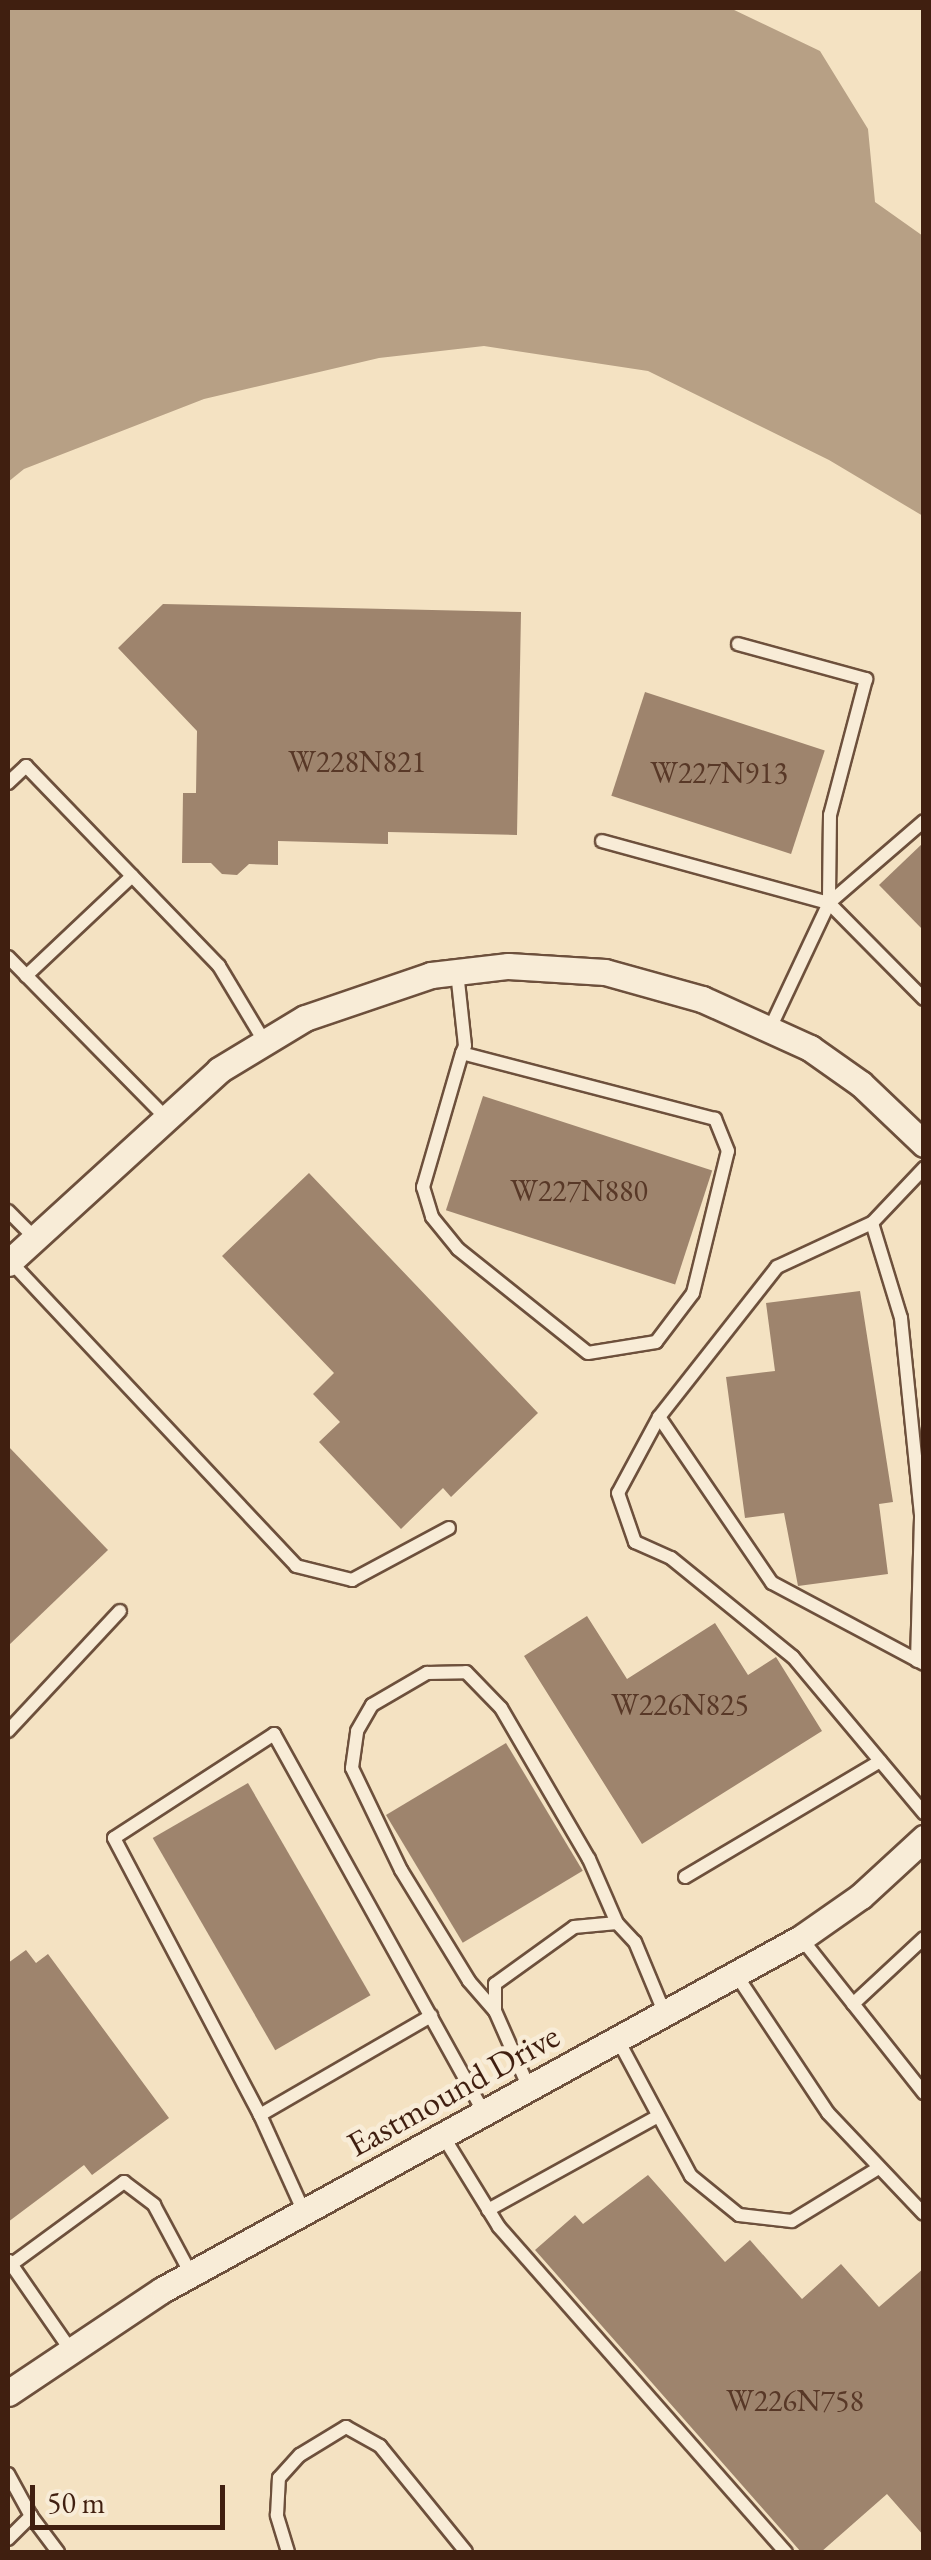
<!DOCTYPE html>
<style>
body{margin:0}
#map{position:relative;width:931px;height:2560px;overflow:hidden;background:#f4e2c2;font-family:"EB Garamond",serif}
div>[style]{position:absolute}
.water>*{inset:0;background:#b7a085}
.building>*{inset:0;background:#9e846d;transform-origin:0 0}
.roads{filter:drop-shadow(2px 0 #6d503c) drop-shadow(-2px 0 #6d503c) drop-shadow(0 2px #6d503c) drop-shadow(0 -2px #6d503c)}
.lane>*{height:12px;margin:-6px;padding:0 6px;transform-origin:6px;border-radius:6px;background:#f8ecd7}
.street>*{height:25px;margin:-12.5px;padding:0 12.5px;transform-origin:12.5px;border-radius:12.5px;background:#f8ecd7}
span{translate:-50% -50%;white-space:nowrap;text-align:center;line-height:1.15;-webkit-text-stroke:10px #f8ecd7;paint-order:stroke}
.number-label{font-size:30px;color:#583827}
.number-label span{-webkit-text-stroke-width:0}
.street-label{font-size:35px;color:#401f10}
.frame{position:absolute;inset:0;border:10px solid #401f10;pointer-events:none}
.scale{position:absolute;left:30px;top:2485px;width:195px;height:45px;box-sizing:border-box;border:5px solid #401f10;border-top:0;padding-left:12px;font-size:30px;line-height:35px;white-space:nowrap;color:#401f10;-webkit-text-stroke:8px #f8ecd7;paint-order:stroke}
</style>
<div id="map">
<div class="water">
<div style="clip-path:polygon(8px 8px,730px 8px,820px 51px,868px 129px,875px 202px,923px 236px,923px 516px,829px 460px,648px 371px,484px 346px,379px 358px,204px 399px,24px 469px,8px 482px)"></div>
</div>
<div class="building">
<div style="clip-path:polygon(163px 604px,521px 612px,517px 835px,388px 832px,388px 844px,278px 841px,278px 865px,249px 864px,237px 875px,222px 874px,211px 863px,182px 863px,183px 793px,196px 793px,197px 731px,118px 648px)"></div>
<div style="left:645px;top:692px;width:189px;height:109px;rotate:18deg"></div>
<div style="clip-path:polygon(924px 842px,924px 931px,879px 885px)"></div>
<div style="left:483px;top:1096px;width:241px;height:120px;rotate:18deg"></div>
<div style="clip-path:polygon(309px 1173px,538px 1413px,451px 1497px,443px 1488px,401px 1529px,319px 1442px,340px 1422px,313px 1394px,334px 1373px,222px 1256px)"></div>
<div style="clip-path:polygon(860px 1291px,893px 1502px,879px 1504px,888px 1574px,798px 1586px,784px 1513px,745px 1518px,726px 1377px,775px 1371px,766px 1303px)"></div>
<div style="clip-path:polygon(8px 1446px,108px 1550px,8px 1646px)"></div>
<div style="clip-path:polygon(587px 1616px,627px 1679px,715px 1623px,748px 1675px,776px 1657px,822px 1731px,642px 1844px,524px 1656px)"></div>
<div style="left:506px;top:1743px;width:149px;height:140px;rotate:59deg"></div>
<div style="left:248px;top:1783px;width:245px;height:110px;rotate:60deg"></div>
<div style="clip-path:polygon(26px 1950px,36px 1963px,48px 1954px,169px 2118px,92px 2175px,84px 2165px,8px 2222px,8px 1963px)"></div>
<div style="clip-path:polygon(648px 2175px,725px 2262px,750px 2240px,802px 2299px,841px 2264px,879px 2307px,924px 2268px,924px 2536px,887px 2494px,821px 2552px,801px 2552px,535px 2250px,575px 2215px,583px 2224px)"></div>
</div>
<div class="roads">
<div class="lane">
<div style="left:738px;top:644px;width:133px;rotate:15.3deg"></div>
<div style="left:866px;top:679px;width:141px;rotate:104.8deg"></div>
<div style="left:830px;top:815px;width:88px;rotate:90.7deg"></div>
<div style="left:829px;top:903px;width:136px;rotate:115.2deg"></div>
<div style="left:8px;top:783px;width:25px;rotate:-43deg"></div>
<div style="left:26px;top:766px;width:278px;rotate:46deg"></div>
<div style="left:219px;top:966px;width:87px;rotate:59deg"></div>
<div style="left:602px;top:841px;width:235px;rotate:15.3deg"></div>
<div style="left:829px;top:903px;width:135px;rotate:45.3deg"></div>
<div style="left:829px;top:903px;width:125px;rotate:-40.8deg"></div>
<div style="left:8px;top:957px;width:223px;rotate:45.5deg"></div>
<div style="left:457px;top:972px;width:74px;rotate:83.8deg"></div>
<div style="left:465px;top:1046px;width:8px;rotate:113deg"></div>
<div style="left:462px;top:1053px;width:140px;rotate:106.2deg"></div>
<div style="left:423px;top:1187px;width:31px;rotate:73deg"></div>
<div style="left:432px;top:1217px;width:41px;rotate:50.9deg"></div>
<div style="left:458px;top:1249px;width:166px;rotate:38.7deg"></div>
<div style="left:588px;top:1353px;width:69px;rotate:-9.2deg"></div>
<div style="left:656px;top:1342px;width:61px;rotate:-52.9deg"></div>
<div style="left:693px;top:1293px;width:146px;rotate:-76.2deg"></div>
<div style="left:728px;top:1151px;width:35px;rotate:-112deg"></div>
<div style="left:715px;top:1119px;width:261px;rotate:-165.4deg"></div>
<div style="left:26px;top:976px;width:146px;rotate:-43.3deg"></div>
<div style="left:8px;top:1211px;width:37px;rotate:45deg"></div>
<div style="left:10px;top:1261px;width:418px;rotate:46.8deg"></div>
<div style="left:296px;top:1566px;width:58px;rotate:14deg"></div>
<div style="left:352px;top:1580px;width:110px;rotate:-28.2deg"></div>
<div style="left:659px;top:1417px;width:191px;rotate:-51.8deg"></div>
<div style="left:777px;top:1267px;width:105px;rotate:-24.9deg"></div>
<div style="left:917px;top:1661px;width:146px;rotate:-88.4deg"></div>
<div style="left:921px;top:1515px;width:198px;rotate:-95.8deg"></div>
<div style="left:901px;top:1318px;width:99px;rotate:-107deg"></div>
<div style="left:872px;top:1223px;width:76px;rotate:-46.6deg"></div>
<div style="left:924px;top:1664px;width:172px;rotate:-151.9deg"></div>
<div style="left:772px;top:1583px;width:201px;rotate:-124.2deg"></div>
<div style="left:659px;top:1417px;width:86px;rotate:118.3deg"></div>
<div style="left:618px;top:1493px;width:52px;rotate:70.9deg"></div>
<div style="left:635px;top:1542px;width:39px;rotate:24deg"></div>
<div style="left:671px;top:1558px;width:157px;rotate:39.1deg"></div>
<div style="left:793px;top:1657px;width:204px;rotate:50deg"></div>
<div style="left:8px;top:1731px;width:164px;rotate:-47deg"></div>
<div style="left:685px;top:1877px;width:227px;rotate:-30.7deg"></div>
<div style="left:801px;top:1938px;width:198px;rotate:51.6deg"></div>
<div style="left:737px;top:1976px;width:164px;rotate:56.4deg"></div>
<div style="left:828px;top:2113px;width:139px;rotate:46.5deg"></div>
<div style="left:853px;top:2004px;width:97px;rotate:-42.9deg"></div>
<div style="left:495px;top:2011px;width:40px;rotate:-131deg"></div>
<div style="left:469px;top:1981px;width:130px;rotate:-121.5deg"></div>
<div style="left:401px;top:1870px;width:113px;rotate:-115.7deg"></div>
<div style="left:352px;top:1768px;width:37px;rotate:-82deg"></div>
<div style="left:357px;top:1731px;width:30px;rotate:-60deg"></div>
<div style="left:372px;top:1705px;width:64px;rotate:-30.2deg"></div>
<div style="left:427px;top:1673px;width:39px;rotate:-1deg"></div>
<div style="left:466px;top:1672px;width:50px;rotate:45.8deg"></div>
<div style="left:501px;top:1708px;width:175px;rotate:59.8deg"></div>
<div style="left:589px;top:1859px;width:70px;rotate:66.4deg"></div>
<div style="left:618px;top:2040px;width:154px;rotate:61.8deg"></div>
<div style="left:691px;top:2176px;width:62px;rotate:39.1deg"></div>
<div style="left:739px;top:2215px;width:53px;rotate:6.5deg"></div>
<div style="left:792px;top:2221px;width:100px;rotate:-31.5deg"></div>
<div style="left:529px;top:2088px;width:84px;rotate:-113.8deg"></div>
<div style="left:495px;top:2011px;width:27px;rotate:-90deg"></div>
<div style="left:495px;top:1984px;width:97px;rotate:-35.8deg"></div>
<div style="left:574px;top:1927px;width:43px;rotate:-5.3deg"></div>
<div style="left:617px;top:1923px;width:26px;rotate:47deg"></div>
<div style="left:635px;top:1942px;width:78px;rotate:67.4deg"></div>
<div style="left:260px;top:2115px;width:198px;rotate:-30.1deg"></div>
<div style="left:443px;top:2136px;width:107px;rotate:58.4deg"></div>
<div style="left:499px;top:2227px;width:434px;rotate:48.6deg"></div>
<div style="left:488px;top:2210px;width:194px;rotate:-28.9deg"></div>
<div style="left:304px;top:2212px;width:107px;rotate:-114.4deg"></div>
<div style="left:260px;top:2115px;width:313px;rotate:-117.8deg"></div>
<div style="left:114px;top:1838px;width:191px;rotate:-33deg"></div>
<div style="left:274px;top:1734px;width:433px;rotate:61deg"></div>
<div style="left:9px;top:2261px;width:107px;rotate:55.3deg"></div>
<div style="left:12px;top:2264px;width:139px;rotate:-36.2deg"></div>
<div style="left:124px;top:2182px;width:38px;rotate:37deg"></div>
<div style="left:154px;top:2205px;width:78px;rotate:61.8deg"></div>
<div style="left:8px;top:2474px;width:48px;rotate:61.3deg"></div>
<div style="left:8px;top:2539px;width:33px;rotate:-45deg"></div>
<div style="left:31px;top:2516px;width:45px;rotate:53.1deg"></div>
<div style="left:288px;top:2552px;width:39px;rotate:-107deg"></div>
<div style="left:277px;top:2515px;width:37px;rotate:-87deg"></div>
<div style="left:279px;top:2478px;width:31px;rotate:-48deg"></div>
<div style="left:300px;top:2455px;width:54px;rotate:-31.3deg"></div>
<div style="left:346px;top:2427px;width:39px;rotate:29deg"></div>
<div style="left:380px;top:2446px;width:136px;rotate:50.9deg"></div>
</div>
<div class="street">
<div style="left:8px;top:1263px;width:286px;rotate:-42.4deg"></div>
<div style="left:219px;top:1070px;width:100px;rotate:-31.2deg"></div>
<div style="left:305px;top:1018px;width:133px;rotate:-18.8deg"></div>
<div style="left:431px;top:975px;width:78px;rotate:-6.7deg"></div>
<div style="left:508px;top:966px;width:97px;rotate:3.5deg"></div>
<div style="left:605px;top:972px;width:101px;rotate:15.6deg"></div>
<div style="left:702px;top:999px;width:119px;rotate:24.4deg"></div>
<div style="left:810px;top:1048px;width:62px;rotate:35.2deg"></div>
<div style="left:861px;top:1084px;width:87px;rotate:43.6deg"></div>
<div style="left:8px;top:2393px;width:185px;rotate:-33.8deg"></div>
<div style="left:162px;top:2290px;width:730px;rotate:-28.85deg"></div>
<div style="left:801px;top:1938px;width:73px;rotate:-35deg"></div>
<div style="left:861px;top:1896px;width:86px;rotate:-42.6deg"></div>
</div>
</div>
<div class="number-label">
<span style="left:357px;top:762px">W228N821</span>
<span style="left:719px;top:773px">W227N913</span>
<span style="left:579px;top:1191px">W227N880</span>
<span style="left:680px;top:1705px">W226N825</span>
<span style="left:795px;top:2401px">W226N758</span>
</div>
<div class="street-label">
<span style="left:453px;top:2090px;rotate:-29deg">Eastmound Drive</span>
</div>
<div class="frame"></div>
<div class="scale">50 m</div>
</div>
